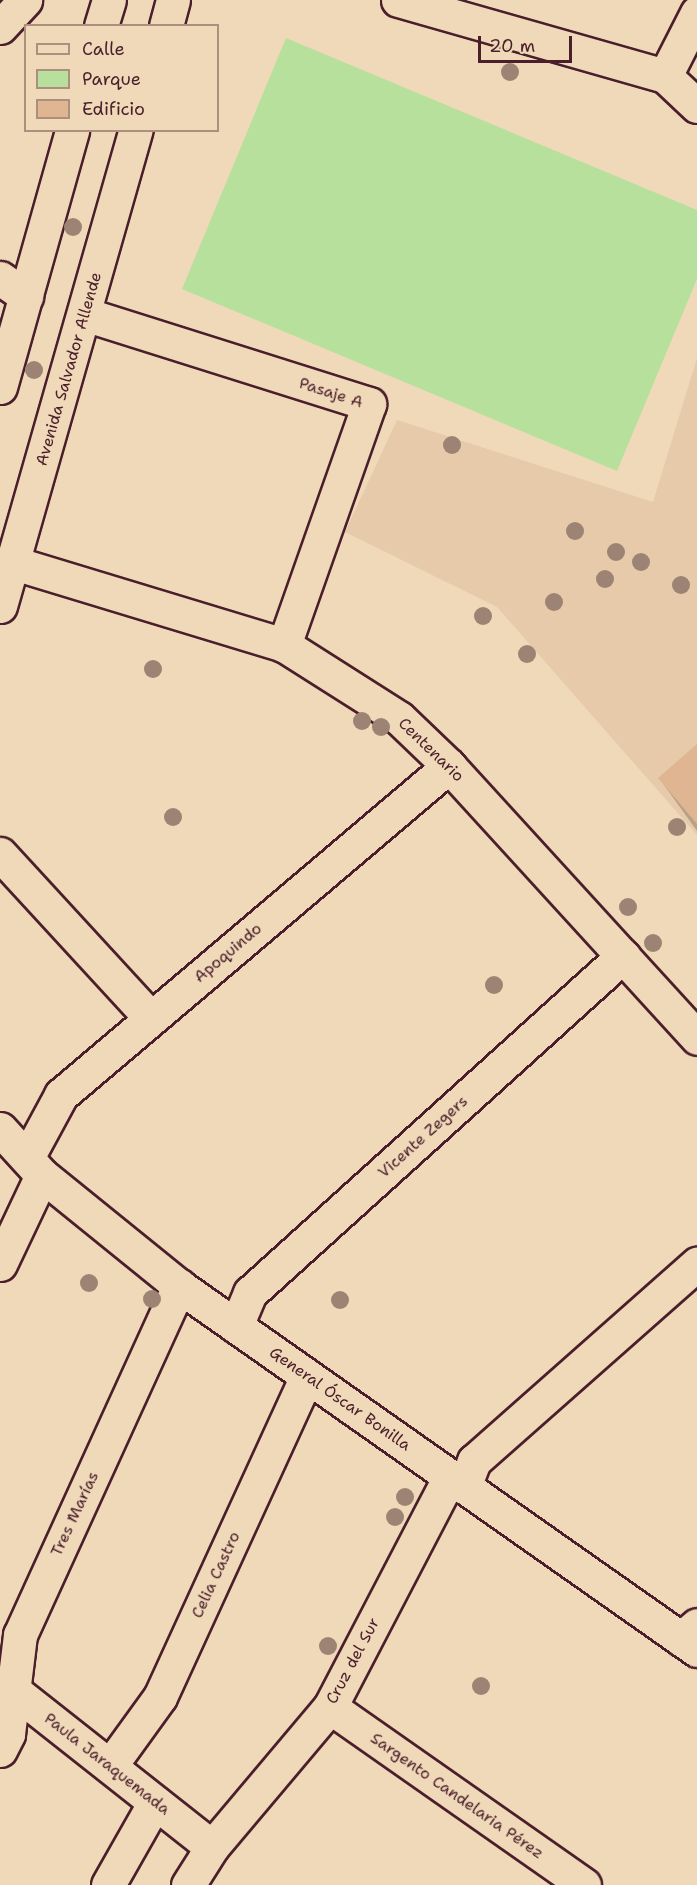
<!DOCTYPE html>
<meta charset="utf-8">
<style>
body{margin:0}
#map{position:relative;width:697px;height:1885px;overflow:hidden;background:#efd9b8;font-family:"Shantell Sans",sans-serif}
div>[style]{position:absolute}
.built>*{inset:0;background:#e7caaa}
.green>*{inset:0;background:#b7e09c}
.shadow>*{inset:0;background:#0003}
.building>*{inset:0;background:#dfb592}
.roads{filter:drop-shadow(2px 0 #4a1f2b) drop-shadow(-2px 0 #4a1f2b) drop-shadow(0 2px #4a1f2b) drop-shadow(0 -2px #4a1f2b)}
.minor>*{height:33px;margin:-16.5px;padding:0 16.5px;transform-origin:16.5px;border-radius:16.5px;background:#efd9b8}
.major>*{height:33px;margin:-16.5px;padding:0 16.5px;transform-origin:16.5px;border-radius:16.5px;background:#efd9b8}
.highway>*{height:33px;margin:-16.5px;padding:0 16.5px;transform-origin:16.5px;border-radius:16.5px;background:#efd9b8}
.trees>*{width:18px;height:18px;margin:-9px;border-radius:50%;background:#9d8374}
span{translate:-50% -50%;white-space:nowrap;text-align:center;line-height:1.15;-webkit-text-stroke:6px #efd9b8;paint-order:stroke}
.street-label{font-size:16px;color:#4a1f2b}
.legend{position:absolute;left:24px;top:24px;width:195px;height:108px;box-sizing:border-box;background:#efd9b8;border:2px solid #ad8f80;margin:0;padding:8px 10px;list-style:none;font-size:18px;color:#4a1f2b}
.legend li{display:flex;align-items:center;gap:12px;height:30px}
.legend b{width:30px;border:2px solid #ad8f80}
.scale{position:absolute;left:478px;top:36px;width:94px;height:27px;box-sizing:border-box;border:3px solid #4a1f2b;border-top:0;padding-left:8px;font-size:18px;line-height:21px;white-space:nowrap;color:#4a1f2b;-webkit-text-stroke:4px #efd9b8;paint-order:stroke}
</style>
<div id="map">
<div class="built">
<div style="clip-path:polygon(697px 358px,697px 835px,497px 607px,345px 532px,397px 420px,653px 502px)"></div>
</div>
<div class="green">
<div style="clip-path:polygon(286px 38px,697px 210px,697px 279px,617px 471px,182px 289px)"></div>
</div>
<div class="shadow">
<div style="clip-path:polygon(697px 746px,697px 831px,659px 778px)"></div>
</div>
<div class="building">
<div style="clip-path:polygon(697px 744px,697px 824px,658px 778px)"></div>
</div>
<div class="roads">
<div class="minor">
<div style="left:398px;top:0;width:278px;rotate:15.9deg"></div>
<div style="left:665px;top:76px;width:44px;rotate:43.2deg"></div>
<div style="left:0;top:27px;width:37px;rotate:-47deg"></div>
<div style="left:665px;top:76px;width:71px;rotate:-63.1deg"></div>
<div style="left:0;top:278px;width:32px;rotate:35deg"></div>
<div style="left:84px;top:314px;width:299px;rotate:17.5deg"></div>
<div style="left:369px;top:404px;width:256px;rotate:109.4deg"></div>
<div style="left:14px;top:563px;width:282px;rotate:16.9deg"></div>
<div style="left:284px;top:645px;width:136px;rotate:32.4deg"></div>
<div style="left:399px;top:718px;width:69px;rotate:43.8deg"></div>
<div style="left:449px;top:766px;width:368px;rotate:47.6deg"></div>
<div style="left:0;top:854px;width:223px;rotate:47.4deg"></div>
<div style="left:27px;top:1158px;width:72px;rotate:-61.6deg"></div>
<div style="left:61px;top:1095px;width:509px;rotate:-40.3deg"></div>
<div style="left:0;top:1264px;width:98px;rotate:-64.7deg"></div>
<div style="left:236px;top:1326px;width:36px;rotate:-67deg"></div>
<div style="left:250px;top:1293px;width:503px;rotate:-42.1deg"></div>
<div style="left:464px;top:1487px;width:28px;rotate:-69deg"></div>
<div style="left:474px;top:1461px;width:298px;rotate:-41.5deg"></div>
<div style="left:681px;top:1639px;width:21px;rotate:-41deg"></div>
<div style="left:0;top:1684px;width:14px;rotate:25deg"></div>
<div style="left:13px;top:1690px;width:253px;rotate:38.3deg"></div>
<div style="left:330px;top:1707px;width:310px;rotate:35deg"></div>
<div style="left:0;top:1750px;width:18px;rotate:-63deg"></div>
<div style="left:8px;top:1734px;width:100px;rotate:-83.1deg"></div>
<div style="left:20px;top:1635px;width:384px;rotate:-65.5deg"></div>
<div style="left:110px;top:1766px;width:85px;rotate:-54.1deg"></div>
<div style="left:160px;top:1697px;width:353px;rotate:-65.4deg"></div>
<div style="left:108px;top:1885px;width:95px;rotate:-60.5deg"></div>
<div style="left:188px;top:1885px;width:45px;rotate:-57.7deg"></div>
<div style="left:212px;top:1847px;width:183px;rotate:-49.9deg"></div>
<div style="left:330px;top:1707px;width:260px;rotate:-62.5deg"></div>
</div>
<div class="major">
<div style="left:0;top:1129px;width:62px;rotate:47.6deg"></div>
<div style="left:42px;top:1175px;width:176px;rotate:39deg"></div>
<div style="left:179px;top:1286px;width:633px;rotate:35.1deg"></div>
</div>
<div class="highway">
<div style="left:101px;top:26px;width:27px;rotate:-73deg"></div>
<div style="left:166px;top:26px;width:27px;rotate:-75deg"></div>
<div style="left:0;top:387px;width:267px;rotate:-74.3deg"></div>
<div style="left:0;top:606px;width:495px;rotate:-74.1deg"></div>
</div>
</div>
<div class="trees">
<div style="left:510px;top:72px"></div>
<div style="left:73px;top:227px"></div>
<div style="left:34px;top:370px"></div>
<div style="left:452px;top:445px"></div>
<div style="left:575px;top:531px"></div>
<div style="left:616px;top:552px"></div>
<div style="left:641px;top:562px"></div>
<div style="left:605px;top:579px"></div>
<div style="left:681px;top:585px"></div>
<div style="left:554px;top:602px"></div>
<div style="left:483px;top:616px"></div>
<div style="left:527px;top:654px"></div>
<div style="left:153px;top:669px"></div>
<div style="left:362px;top:721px"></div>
<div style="left:381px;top:727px"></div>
<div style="left:173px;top:817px"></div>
<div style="left:677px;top:827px"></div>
<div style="left:628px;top:907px"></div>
<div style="left:653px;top:943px"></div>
<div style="left:494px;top:985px"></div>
<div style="left:89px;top:1283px"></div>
<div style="left:152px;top:1299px"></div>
<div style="left:340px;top:1300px"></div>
<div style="left:405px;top:1497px"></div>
<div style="left:395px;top:1517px"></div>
<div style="left:328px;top:1646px"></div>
<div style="left:481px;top:1686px"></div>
</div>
<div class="street-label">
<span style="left:69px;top:369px;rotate:-74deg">Avenida Salvador Allende</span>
<span style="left:331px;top:393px;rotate:18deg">Pasaje A</span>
<span style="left:431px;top:750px;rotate:44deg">Centenario</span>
<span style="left:228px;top:953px;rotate:-40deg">Apoquindo</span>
<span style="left:423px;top:1137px;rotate:-42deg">Vicente Zegers</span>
<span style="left:340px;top:1399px;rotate:35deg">General Óscar Bonilla</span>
<span style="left:75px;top:1514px;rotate:-65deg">Tres Marías</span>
<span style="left:216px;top:1575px;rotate:-65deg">Celia Castro</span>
<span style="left:353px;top:1661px;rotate:-62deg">Cruz del Sur</span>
<span style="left:107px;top:1764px;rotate:38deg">Paula Jaraquemada</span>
<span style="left:457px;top:1796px;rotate:35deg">Sargento Candelaria Pérez</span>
</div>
<ul class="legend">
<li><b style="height:8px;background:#efd9b8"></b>Calle</li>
<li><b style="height:16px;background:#b7e09c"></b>Parque</li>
<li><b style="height:16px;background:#dfb592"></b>Edificio</li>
</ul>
<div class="scale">20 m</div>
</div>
